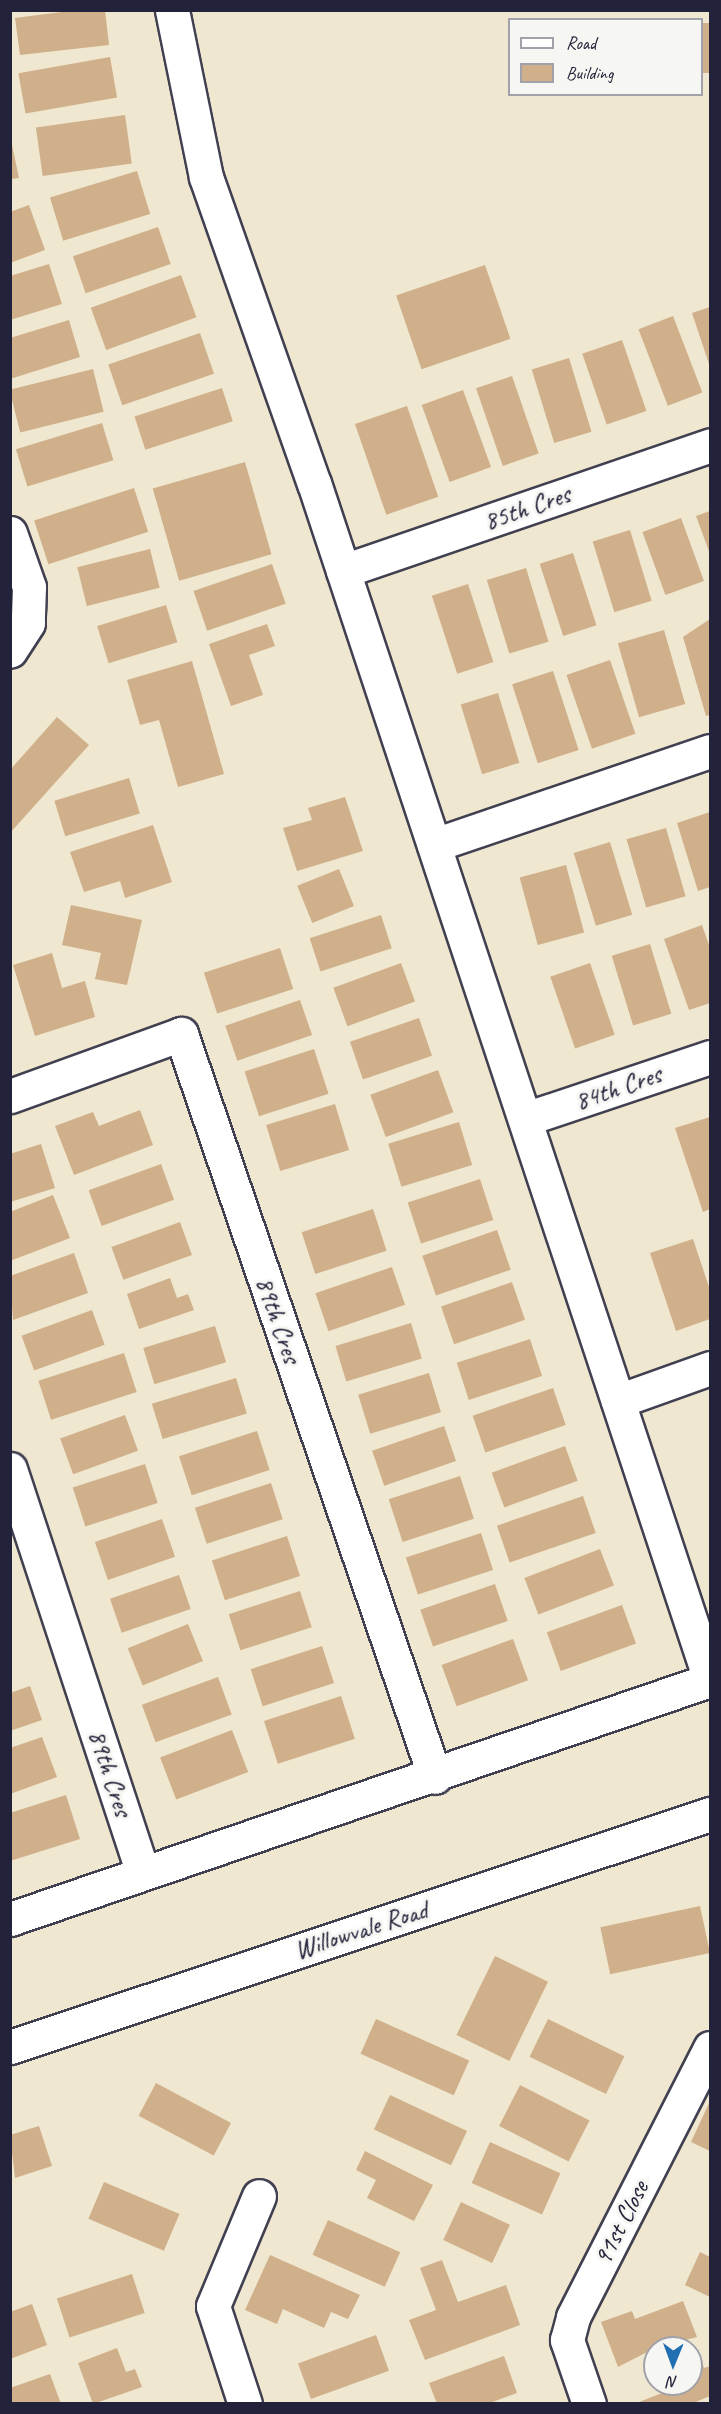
<!DOCTYPE html>
<style>
body{margin:0}
#map{position:relative;width:721px;height:2414px;overflow:hidden;background:#efe7cf;font-family:Caveat,sans-serif}
div>[style]{position:absolute}
.building>*{inset:0;background:#d0b08a;transform-origin:0 0}
.roads{filter:drop-shadow(2px 0 #414051) drop-shadow(-2px 0 #414051) drop-shadow(0 2px #414051) drop-shadow(0 -2px #414051)}
.minor>*{height:33px;margin:-16.5px;padding:0 16.5px;transform-origin:16.5px;border-radius:16.5px;background:#fff}
.tertiary>*{height:33px;margin:-16.5px;padding:0 16.5px;transform-origin:16.5px;border-radius:16.5px;background:#fff}
span{translate:-50% -50%;white-space:nowrap;text-align:center;line-height:1.15;-webkit-text-stroke:6px #f6f6f2;paint-order:stroke}
.street-label{font-size:26px;color:#22223b}
.frame{position:absolute;inset:0;border:12px solid #22223b;pointer-events:none}
.legend{position:absolute;left:508px;top:18px;width:195px;height:78px;box-sizing:border-box;background:#f6f6f2;border:2px solid #a1a1a9;margin:0;padding:8px 10px;list-style:none;font-size:18px;color:#22223b}
.legend li{display:flex;align-items:center;gap:12px;height:30px}
.legend b{width:30px;border:2px solid #a1a1a9}
.north{position:absolute;left:643px;top:2336px;width:60px;height:60px;box-sizing:border-box;background:#f6f6f2;border:2px solid #a1a1a9;border-radius:50%;rotate:181deg;font-size:16px;font-weight:700;line-height:24px;text-align:center;color:#22223b}
.north::after{content:'';display:block;margin:auto;width:21px;height:27px;background:#1f6fb2;clip-path:polygon(50% 0,100% 100%,50% 72%,0 100%)}
</style>
<div id="map">
<div class="building">
<div style="clip-path:polygon(77px 10px,105px 10px,109px 45px,20px 55px,15px 18px)"></div>
<div style="left:710px;top:23px;width:50px;height:8px;rotate:90deg"></div>
<div style="left:110px;top:57px;width:41px;height:93px;rotate:80deg"></div>
<div style="left:125px;top:115px;width:49px;height:90px;rotate:82deg"></div>
<div style="clip-path:polygon(10px 135px,19px 178px,10px 179px)"></div>
<div style="left:137px;top:171px;width:45px;height:91px;rotate:73deg"></div>
<div style="clip-path:polygon(29px 205px,45px 250px,10px 263px,10px 212px)"></div>
<div style="left:158px;top:227px;width:39px;height:90px;rotate:71deg"></div>
<div style="clip-path:polygon(49px 264px,62px 304px,10px 320px,10px 276px)"></div>
<div style="left:485px;top:265px;width:78px;height:94px;rotate:71deg"></div>
<div style="left:181px;top:275px;width:45px;height:96px;rotate:70deg"></div>
<div style="clip-path:polygon(710px 307px,710px 367px,692px 313px)"></div>
<div style="left:673px;top:316px;width:82px;height:37px;rotate:69deg"></div>
<div style="clip-path:polygon(69px 320px,80px 357px,10px 379px,10px 338px)"></div>
<div style="left:200px;top:333px;width:43px;height:97px;rotate:71deg"></div>
<div style="left:622px;top:340px;width:75px;height:42px;rotate:71deg"></div>
<div style="left:569px;top:358px;width:77px;height:39px;rotate:73deg"></div>
<div style="left:93px;top:369px;width:44px;height:86px;rotate:76deg"></div>
<div style="left:512px;top:376px;width:82px;height:38px;rotate:71deg"></div>
<div style="left:222px;top:388px;width:35px;height:92px;rotate:72deg"></div>
<div style="left:463px;top:390px;width:82px;height:44px;rotate:70deg"></div>
<div style="left:407px;top:406px;width:96px;height:55px;rotate:71deg"></div>
<div style="left:102px;top:423px;width:39px;height:90px;rotate:73deg"></div>
<div style="left:245px;top:462px;width:96px;height:96px;rotate:74deg"></div>
<div style="left:134px;top:488px;width:46px;height:105px;rotate:72deg"></div>
<div style="clip-path:polygon(710px 511px,710px 554px,696px 516px)"></div>
<div style="left:681px;top:518px;width:67px;height:41px;rotate:70deg"></div>
<div style="left:630px;top:530px;width:74px;height:39px;rotate:73deg"></div>
<div style="left:150px;top:549px;width:40px;height:75px;rotate:76deg"></div>
<div style="left:573px;top:553px;width:76px;height:35px;rotate:72deg"></div>
<div style="left:272px;top:564px;width:42px;height:83px;rotate:71deg"></div>
<div style="left:526px;top:568px;width:77px;height:41px;rotate:73deg"></div>
<div style="left:468px;top:584px;width:82px;height:38px;rotate:72deg"></div>
<div style="left:166px;top:605px;width:39px;height:72px;rotate:73deg"></div>
<div style="clip-path:polygon(710px 619px,710px 715px,706px 716px,683px 637px)"></div>
<div style="clip-path:polygon(267px 624px,275px 646px,249px 655px,263px 695px,231px 706px,209px 644px)"></div>
<div style="left:664px;top:630px;width:77px;height:48px;rotate:74deg"></div>
<div style="left:610px;top:660px;width:78px;height:46px;rotate:71deg"></div>
<div style="clip-path:polygon(192px 661px,224px 774px,178px 787px,159px 720px,140px 725px,127px 680px)"></div>
<div style="left:553px;top:671px;width:83px;height:43px;rotate:72deg"></div>
<div style="left:498px;top:693px;width:73px;height:39px;rotate:73deg"></div>
<div style="clip-path:polygon(57px 717px,89px 745px,10px 833px,10px 770px)"></div>
<div style="left:129px;top:778px;width:37px;height:78px;rotate:73deg"></div>
<div style="clip-path:polygon(345px 797px,363px 851px,297px 871px,283px 828px,312px 820px,308px 808px)"></div>
<div style="clip-path:polygon(710px 812px,710px 887px,698px 891px,677px 823px)"></div>
<div style="clip-path:polygon(153px 825px,172px 882px,125px 898px,120px 881px,84px 892px,70px 852px)"></div>
<div style="left:666px;top:828px;width:71px;height:41px;rotate:74deg"></div>
<div style="left:610px;top:842px;width:76px;height:38px;rotate:73deg"></div>
<div style="left:566px;top:865px;width:70px;height:48px;rotate:75deg"></div>
<div style="left:339px;top:869px;width:40px;height:45px;rotate:68deg"></div>
<div style="clip-path:polygon(71px 905px,142px 920px,127px 985px,95px 979px,101px 953px,62px 945px)"></div>
<div style="left:381px;top:915px;width:35px;height:75px;rotate:72deg"></div>
<div style="clip-path:polygon(702px 925px,710px 948px,710px 1003px,689px 1010px,664px 939px)"></div>
<div style="left:650px;top:944px;width:73px;height:40px;rotate:73deg"></div>
<div style="left:280px;top:948px;width:43px;height:80px;rotate:72deg"></div>
<div style="clip-path:polygon(52px 953px,62px 988px,85px 981px,95px 1017px,35px 1036px,13px 965px)"></div>
<div style="left:401px;top:963px;width:41px;height:72px;rotate:70deg"></div>
<div style="left:590px;top:963px;width:76px;height:42px;rotate:71deg"></div>
<div style="left:300px;top:1000px;width:37px;height:79px;rotate:71deg"></div>
<div style="left:419px;top:1018px;width:40px;height:73px;rotate:71deg"></div>
<div style="left:314px;top:1049px;width:47px;height:73px;rotate:72deg"></div>
<div style="left:438px;top:1070px;width:45px;height:72px;rotate:70deg"></div>
<div style="left:335px;top:1104px;width:48px;height:72px;rotate:73deg"></div>
<div style="clip-path:polygon(140px 1110px,153px 1145px,74px 1175px,55px 1126px,93px 1112px,99px 1126px)"></div>
<div style="clip-path:polygon(710px 1117px,710px 1209px,703px 1212px,675px 1128px)"></div>
<div style="left:459px;top:1122px;width:45px;height:74px;rotate:73deg"></div>
<div style="clip-path:polygon(41px 1144px,55px 1188px,10px 1202px,10px 1154px)"></div>
<div style="left:161px;top:1164px;width:38px;height:77px;rotate:70deg"></div>
<div style="left:480px;top:1179px;width:43px;height:76px;rotate:72deg"></div>
<div style="clip-path:polygon(53px 1195px,70px 1238px,10px 1261px,10px 1212px)"></div>
<div style="left:373px;top:1209px;width:44px;height:75px;rotate:72deg"></div>
<div style="left:180px;top:1222px;width:35px;height:73px;rotate:70deg"></div>
<div style="left:497px;top:1230px;width:42px;height:79px;rotate:71deg"></div>
<div style="clip-path:polygon(693px 1239px,710px 1290px,710px 1319px,676px 1331px,650px 1253px)"></div>
<div style="clip-path:polygon(74px 1253px,88px 1293px,13px 1320px,10px 1276px)"></div>
<div style="left:392px;top:1267px;width:40px;height:81px;rotate:71deg"></div>
<div style="clip-path:polygon(170px 1278px,177px 1298px,188px 1294px,194px 1310px,139px 1329px,127px 1294px)"></div>
<div style="left:512px;top:1282px;width:40px;height:75px;rotate:71deg"></div>
<div style="left:92px;top:1310px;width:37px;height:75px;rotate:70deg"></div>
<div style="left:411px;top:1323px;width:37px;height:79px;rotate:73deg"></div>
<div style="left:215px;top:1326px;width:38px;height:75px;rotate:73deg"></div>
<div style="left:530px;top:1339px;width:39px;height:77px;rotate:72deg"></div>
<div style="left:124px;top:1353px;width:41px;height:90px;rotate:72deg"></div>
<div style="left:429px;top:1373px;width:41px;height:74px;rotate:73deg"></div>
<div style="left:236px;top:1378px;width:37px;height:88px;rotate:73deg"></div>
<div style="left:553px;top:1388px;width:39px;height:85px;rotate:71deg"></div>
<div style="left:125px;top:1415px;width:38px;height:69px;rotate:70deg"></div>
<div style="left:444px;top:1426px;width:37px;height:76px;rotate:71deg"></div>
<div style="left:257px;top:1431px;width:41px;height:82px;rotate:72deg"></div>
<div style="left:565px;top:1446px;width:37px;height:78px;rotate:70deg"></div>
<div style="left:145px;top:1464px;width:41px;height:76px;rotate:72deg"></div>
<div style="left:460px;top:1476px;width:45px;height:75px;rotate:72deg"></div>
<div style="left:271px;top:1483px;width:38px;height:80px;rotate:72deg"></div>
<div style="left:583px;top:1496px;width:39px;height:91px;rotate:71deg"></div>
<div style="left:162px;top:1519px;width:40px;height:71px;rotate:71deg"></div>
<div style="left:481px;top:1533px;width:39px;height:79px;rotate:72deg"></div>
<div style="left:287px;top:1536px;width:42px;height:79px;rotate:72deg"></div>
<div style="left:600px;top:1549px;width:39px;height:81px;rotate:69deg"></div>
<div style="left:179px;top:1575px;width:36px;height:73px;rotate:71deg"></div>
<div style="left:495px;top:1584px;width:39px;height:79px;rotate:71deg"></div>
<div style="left:300px;top:1591px;width:38px;height:75px;rotate:72deg"></div>
<div style="left:622px;top:1605px;width:41px;height:80px;rotate:70deg"></div>
<div style="left:188px;top:1624px;width:40px;height:65px;rotate:68deg"></div>
<div style="left:513px;top:1639px;width:44px;height:76px;rotate:70deg"></div>
<div style="left:322px;top:1646px;width:39px;height:75px;rotate:72deg"></div>
<div style="left:218px;top:1677px;width:40px;height:81px;rotate:70deg"></div>
<div style="clip-path:polygon(30px 1686px,42px 1720px,10px 1731px,10px 1693px)"></div>
<div style="left:341px;top:1696px;width:45px;height:81px;rotate:72deg"></div>
<div style="left:232px;top:1730px;width:45px;height:77px;rotate:69deg"></div>
<div style="clip-path:polygon(42px 1737px,57px 1777px,10px 1794px,10px 1748px)"></div>
<div style="clip-path:polygon(66px 1795px,80px 1839px,10px 1861px,10px 1813px)"></div>
<div style="left:700px;top:1906px;width:48px;height:102px;rotate:78deg"></div>
<div style="left:495px;top:1956px;width:59px;height:88px;rotate:26deg"></div>
<div style="left:376px;top:2019px;width:102px;height:38px;rotate:24deg"></div>
<div style="left:548px;top:2019px;width:85px;height:42px;rotate:26deg"></div>
<div style="left:156px;top:2083px;width:85px;height:37px;rotate:28deg"></div>
<div style="left:520px;top:2085px;width:78px;height:46px;rotate:27deg"></div>
<div style="left:390px;top:2095px;width:85px;height:38px;rotate:25deg"></div>
<div style="clip-path:polygon(710px 2101px,710px 2151px,691px 2142px)"></div>
<div style="clip-path:polygon(39px 2126px,52px 2166px,15px 2178px,10px 2135px)"></div>
<div style="left:490px;top:2142px;width:77px;height:45px;rotate:24deg"></div>
<div style="clip-path:polygon(365px 2151px,433px 2185px,414px 2221px,367px 2198px,376px 2180px,356px 2170px)"></div>
<div style="left:104px;top:2182px;width:82px;height:40px;rotate:23deg"></div>
<div style="left:461px;top:2202px;width:54px;height:42px;rotate:25deg"></div>
<div style="left:328px;top:2220px;width:79px;height:38px;rotate:24deg"></div>
<div style="clip-path:polygon(700px 2252px,710px 2257px,710px 2297px,685px 2285px)"></div>
<div style="clip-path:polygon(270px 2255px,360px 2295px,348px 2319px,331px 2312px,324px 2328px,283px 2309px,277px 2324px,245px 2310px)"></div>
<div style="clip-path:polygon(442px 2260px,458px 2302px,506px 2285px,520px 2325px,425px 2360px,409px 2320px,436px 2310px,420px 2268px)"></div>
<div style="left:132px;top:2274px;width:41px;height:79px;rotate:72deg"></div>
<div style="clip-path:polygon(683px 2301px,697px 2337px,655px 2348px,618px 2367px,601px 2322px,632px 2311px,635px 2319px)"></div>
<div style="clip-path:polygon(32px 2304px,47px 2345px,10px 2359px,10px 2312px)"></div>
<div style="left:376px;top:2335px;width:38px;height:83px;rotate:70deg"></div>
<div style="clip-path:polygon(117px 2348px,126px 2372px,135px 2369px,142px 2387px,93px 2404px,78px 2363px)"></div>
<div style="clip-path:polygon(504px 2356px,517px 2393px,487px 2404px,437px 2404px,429px 2383px)"></div>
<div style="clip-path:polygon(700px 2356px,704px 2368px,710px 2366px,710px 2396px,691px 2404px,634px 2404px,672px 2389px,670px 2384px,691px 2384px,691px 2360px)"></div>
<div style="clip-path:polygon(50px 2374px,61px 2404px,10px 2404px,10px 2388px)"></div>
</div>
<div class="roads">
<div class="minor">
<div style="left:172px;top:10px;width:170px;rotate:78.5deg"></div>
<div style="left:206px;top:177px;width:324px;rotate:70.6deg"></div>
<div style="left:314px;top:483px;width:1261px;rotate:71.69deg"></div>
<div style="left:10px;top:533px;width:57px;rotate:70.6deg"></div>
<div style="left:29px;top:587px;width:36px;rotate:92deg"></div>
<div style="left:28px;top:623px;width:33px;rotate:123deg"></div>
<div style="left:343px;top:571px;width:388px;rotate:-18.9deg"></div>
<div style="left:434px;top:845px;width:292px;rotate:-18.8deg"></div>
<div style="left:10px;top:1096px;width:182px;rotate:-19.9deg"></div>
<div style="left:181px;top:1034px;width:785px;rotate:71.13deg"></div>
<div style="left:525px;top:1119px;width:195px;rotate:-18.5deg"></div>
<div style="left:618px;top:1401px;width:98px;rotate:-19.7deg"></div>
<div style="left:10px;top:1469px;width:423px;rotate:71.8deg"></div>
<div style="left:10px;top:1919px;width:740px;rotate:-18.85deg"></div>
<div style="left:245px;top:2404px;width:103px;rotate:-108.1deg"></div>
<div style="left:213px;top:2306px;width:119px;rotate:-67.3deg"></div>
<div style="left:589px;top:2404px;width:68px;rotate:-109deg"></div>
<div style="left:567px;top:2340px;width:24px;rotate:-75deg"></div>
<div style="left:573px;top:2317px;width:302px;rotate:-63deg"></div>
</div>
<div class="tertiary">
<div style="left:10px;top:2047px;width:738px;rotate:-18.41deg"></div>
</div>
</div>
<div class="street-label">
<span style="left:527px;top:508px;rotate:-19deg">85th Cres</span>
<span style="left:618px;top:1088px;rotate:-19deg">84th Cres</span>
<span style="left:278px;top:1320px;rotate:71deg">89th Cres</span>
<span style="left:110px;top:1773px;rotate:72deg">89th Cres</span>
<span style="left:361px;top:1930px;rotate:-18deg">Willowvale Road</span>
<span style="left:621px;top:2223px;rotate:-63deg">91st Close</span>
</div>
<div class="frame"></div>
<ul class="legend">
<li><b style="height:8px;background:#fff"></b>Road</li>
<li><b style="height:16px;background:#d0b08a"></b>Building</li>
</ul>
<div class="north">N</div>
</div>
